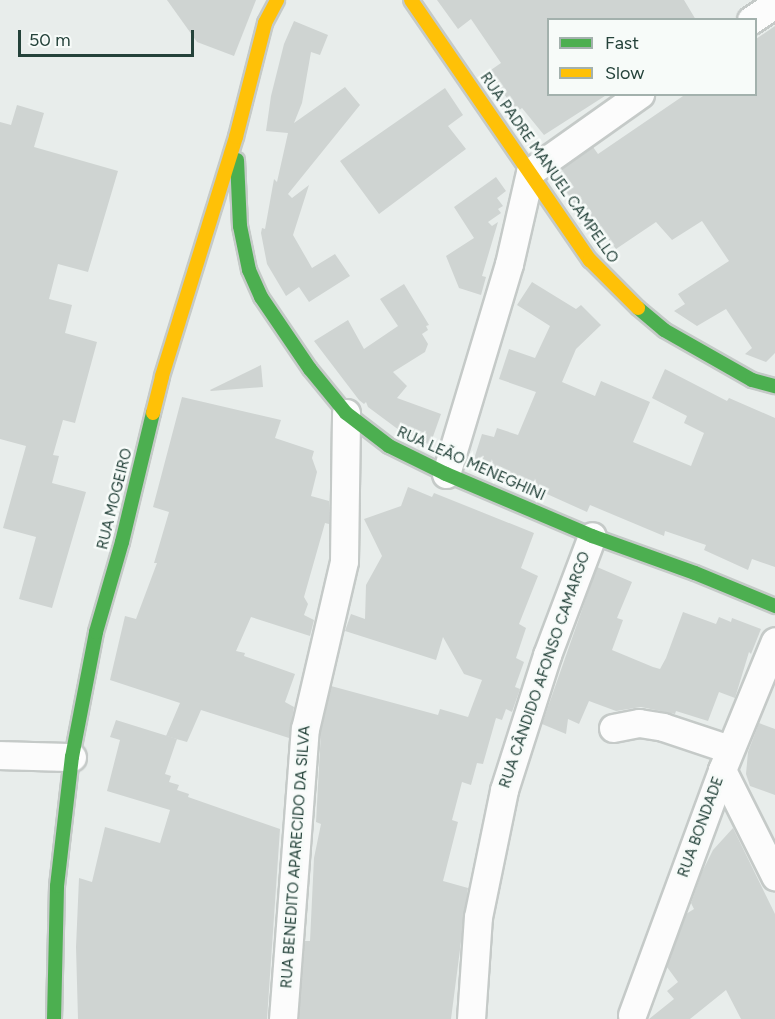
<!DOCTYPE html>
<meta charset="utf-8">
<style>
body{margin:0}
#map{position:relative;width:775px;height:1019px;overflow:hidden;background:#e8edeb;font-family:Figtree,sans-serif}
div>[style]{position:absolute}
.building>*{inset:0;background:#cfd4d2}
.roads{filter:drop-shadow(2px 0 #c5cac8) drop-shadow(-2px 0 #c5cac8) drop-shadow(0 2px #c5cac8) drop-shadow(0 -2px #c5cac8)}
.street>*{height:27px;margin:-13.5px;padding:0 13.5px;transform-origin:13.5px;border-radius:13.5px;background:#fcfcfc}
.fast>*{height:14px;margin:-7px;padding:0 7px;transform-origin:7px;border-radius:7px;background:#4caf50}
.slow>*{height:14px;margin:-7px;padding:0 7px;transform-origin:7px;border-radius:7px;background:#ffc107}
span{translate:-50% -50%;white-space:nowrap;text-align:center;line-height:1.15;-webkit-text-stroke:5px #f7fbf9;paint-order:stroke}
.street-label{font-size:15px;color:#24423a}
.legend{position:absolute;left:547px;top:18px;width:210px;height:78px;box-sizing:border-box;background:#f7fbf9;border:2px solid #a3b1ad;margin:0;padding:8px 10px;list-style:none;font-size:18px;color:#24423a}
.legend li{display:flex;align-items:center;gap:12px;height:30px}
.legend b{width:30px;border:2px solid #a3b1ad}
.scale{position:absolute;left:18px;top:30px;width:176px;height:27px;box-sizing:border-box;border:3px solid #24423a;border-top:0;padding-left:8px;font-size:18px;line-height:21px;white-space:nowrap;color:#24423a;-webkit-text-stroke:4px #f7fbf9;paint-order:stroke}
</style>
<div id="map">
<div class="building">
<div style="clip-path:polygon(167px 0,256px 0,234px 56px,197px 42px)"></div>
<div style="clip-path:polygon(437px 0,684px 0,696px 20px,549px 20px,549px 94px,608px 94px,544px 135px,522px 108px,517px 112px,488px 72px,501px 63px,471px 19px,458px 29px)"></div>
<div style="clip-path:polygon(294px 21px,328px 35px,320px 55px,311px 52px,302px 103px,294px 123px,345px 87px,360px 105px,288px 194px,292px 198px,309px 185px,293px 235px,312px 268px,335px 254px,350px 276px,309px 302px,299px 287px,286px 296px,267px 264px,261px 233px,262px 228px,265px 229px,274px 179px,277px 182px,288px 133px,266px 131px,271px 96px,284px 44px)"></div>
<div style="clip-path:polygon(775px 26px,775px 353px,766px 362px,745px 354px,752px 348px,726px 309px,697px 326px,674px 311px,685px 304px,678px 294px,729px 261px,702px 221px,672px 240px,656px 222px,616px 249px,586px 209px,581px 213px,557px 178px,560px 170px,593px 147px,598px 154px,686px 94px,756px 94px,756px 39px)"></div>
<div style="clip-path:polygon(445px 88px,463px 115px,448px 126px,466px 149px,379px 214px,340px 161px)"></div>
<div style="clip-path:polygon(17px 105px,44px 113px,34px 147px,118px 171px,88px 272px,58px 264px,49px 299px,72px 305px,65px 333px,97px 342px,75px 423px,63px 420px,53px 455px,59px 456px,52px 483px,86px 492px,52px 608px,19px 599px,36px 537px,3px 528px,26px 446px,0 439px,0 122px,11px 125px)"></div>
<div style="clip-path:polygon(496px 177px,506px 191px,497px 198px,503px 206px,498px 209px,501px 213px,488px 222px,492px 226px,498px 222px,482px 276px,486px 277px,481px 295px,459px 288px,446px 256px,474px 238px,454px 207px)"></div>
<div style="clip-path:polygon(532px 282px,576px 309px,581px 305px,601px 325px,576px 349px,562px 382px,595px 396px,601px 381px,650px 402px,633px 442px,691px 466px,704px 433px,684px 423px,687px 416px,652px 398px,665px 369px,727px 401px,729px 398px,775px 418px,775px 567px,752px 559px,748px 570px,704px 550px,706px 545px,665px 531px,664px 536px,590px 505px,587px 512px,489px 468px,490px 463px,474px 459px,482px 434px,494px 437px,497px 428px,518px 435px,536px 392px,499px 379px,509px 349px,535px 358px,550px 326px,517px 305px)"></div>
<div style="clip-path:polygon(404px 284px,429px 325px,426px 326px,428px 330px,422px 334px,428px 344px,425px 352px,393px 372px,407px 386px,397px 398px,441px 414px,430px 445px,399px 430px,368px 407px,366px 402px,364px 404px,359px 400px,314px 341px,348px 320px,364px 349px,398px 326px,380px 299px)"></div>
<div style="clip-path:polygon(261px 365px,263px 387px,211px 391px,210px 390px)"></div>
<div style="clip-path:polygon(182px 397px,281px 420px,275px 438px,314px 451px,312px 458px,317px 472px,311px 496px,329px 501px,329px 524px,325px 523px,304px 597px,308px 604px,304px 615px,314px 620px,310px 636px,251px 617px,236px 651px,245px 653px,244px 656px,295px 674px,285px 702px,294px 707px,289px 738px,201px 710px,187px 742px,166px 736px,180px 703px,110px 680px,125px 616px,136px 619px,157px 563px,154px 563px,169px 512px,153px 507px)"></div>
<div style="clip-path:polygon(408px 487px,432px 497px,434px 493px,534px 533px,521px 568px,538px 576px,519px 624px,526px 628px,516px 658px,524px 662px,515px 687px,520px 689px,512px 712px,506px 709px,502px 720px,496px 718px,483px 764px,477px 763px,471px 785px,462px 782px,452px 820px,458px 822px,443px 881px,468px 888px,451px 1019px,299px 1019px,305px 941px,310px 941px,314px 858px,321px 824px,316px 822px,321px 731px,331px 686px,438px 715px,440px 709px,468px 717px,482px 680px,464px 674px,443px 637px,436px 660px,345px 631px,351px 614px,365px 619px,366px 585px,382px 556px,364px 519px,401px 506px)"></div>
<div style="clip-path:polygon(597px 567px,632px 582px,617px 618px,623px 620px,612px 650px,653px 667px,660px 669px,666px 658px,683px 612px,716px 624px,719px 617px,731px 622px,732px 618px,761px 629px,751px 654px,749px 652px,735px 698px,719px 692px,708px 721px,676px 711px,675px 714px,641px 707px,616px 711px,589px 701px,579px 724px,568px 719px,566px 734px,542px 724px)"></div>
<div style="clip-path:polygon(116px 720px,177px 739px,165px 774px,171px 776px,169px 782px,179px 785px,177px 790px,189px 794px,188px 797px,280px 829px,267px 1019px,78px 1019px,76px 947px,79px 878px,92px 882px,105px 827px,160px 843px,170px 810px,107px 791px,120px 740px,110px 737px)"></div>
<div style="clip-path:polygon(759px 723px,775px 729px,775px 795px,750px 786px,746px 774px,748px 752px)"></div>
<div style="clip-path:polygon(733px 828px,775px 914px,775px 1019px,741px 1019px,726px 990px,690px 1019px,649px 1019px,674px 999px,667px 991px,678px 982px,667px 967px,686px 914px,694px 909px,691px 903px,702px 872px,713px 850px)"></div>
</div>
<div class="roads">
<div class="street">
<div style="left:751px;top:20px;width:29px;rotate:-34deg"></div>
<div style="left:446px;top:474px;width:219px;rotate:-73.3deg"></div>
<div style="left:509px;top:264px;width:94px;rotate:-77.1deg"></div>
<div style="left:530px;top:172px;width:135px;rotate:-35.3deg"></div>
<div style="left:613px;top:728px;width:26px;rotate:-11deg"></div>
<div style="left:639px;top:723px;width:24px;rotate:9deg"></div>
<div style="left:663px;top:727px;width:70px;rotate:18.4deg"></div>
<div style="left:0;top:755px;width:72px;rotate:1.6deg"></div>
<div style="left:722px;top:770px;width:119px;rotate:63.4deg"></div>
<div style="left:632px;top:1015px;width:261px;rotate:-69.8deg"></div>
<div style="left:722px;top:770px;width:139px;rotate:-67.7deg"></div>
<div style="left:283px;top:1019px;width:291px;rotate:-85.7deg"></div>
<div style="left:305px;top:729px;width:172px;rotate:-76.9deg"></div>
<div style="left:344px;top:561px;width:148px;rotate:-89.2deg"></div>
<div style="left:471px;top:1019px;width:102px;rotate:-86.1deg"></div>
<div style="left:478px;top:917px;width:130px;rotate:-78.4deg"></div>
<div style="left:504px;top:790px;width:142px;rotate:-72.3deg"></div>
<div style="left:547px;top:655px;width:127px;rotate:-69.3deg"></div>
</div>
<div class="fast">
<div style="left:237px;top:160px;width:66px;rotate:87.4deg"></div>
<div style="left:240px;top:226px;width:45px;rotate:78.4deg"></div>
<div style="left:249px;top:270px;width:30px;rotate:66deg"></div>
<div style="left:261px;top:297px;width:87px;rotate:55.8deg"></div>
<div style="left:310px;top:369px;width:57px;rotate:50.7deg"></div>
<div style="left:346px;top:413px;width:54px;rotate:37.5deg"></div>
<div style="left:389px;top:446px;width:64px;rotate:26.2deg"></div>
<div style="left:446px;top:474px;width:159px;rotate:23deg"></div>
<div style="left:592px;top:536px;width:109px;rotate:19.8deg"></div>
<div style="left:695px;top:573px;width:87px;rotate:22.4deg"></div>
<div style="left:638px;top:308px;width:34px;rotate:40deg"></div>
<div style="left:664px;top:330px;width:101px;rotate:29.6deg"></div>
<div style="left:752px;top:380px;width:24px;rotate:15deg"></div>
<div style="left:54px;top:1019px;width:133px;rotate:-88.7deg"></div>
<div style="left:57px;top:886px;width:130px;rotate:-83.4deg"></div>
<div style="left:72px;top:757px;width:127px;rotate:-79.1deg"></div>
<div style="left:96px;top:632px;width:94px;rotate:-73.9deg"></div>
<div style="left:122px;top:542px;width:133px;rotate:-76.5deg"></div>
</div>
<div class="slow">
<div style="left:411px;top:0;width:316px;rotate:55.5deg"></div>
<div style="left:590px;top:260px;width:68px;rotate:45deg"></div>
<div style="left:153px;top:413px;width:38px;rotate:-76deg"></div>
<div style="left:162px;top:376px;width:250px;rotate:-72.8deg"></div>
<div style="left:236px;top:137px;width:118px;rotate:-75.7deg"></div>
<div style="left:265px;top:23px;width:26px;rotate:-62deg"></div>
</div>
</div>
<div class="street-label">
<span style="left:549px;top:168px;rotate:55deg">RUA PADRE MANUEL CAMPELLO</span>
<span style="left:471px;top:464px;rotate:24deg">RUA LEÃO MENEGHINI</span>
<span style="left:115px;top:499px;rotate:-76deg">RUA MOGEIRO</span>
<span style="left:545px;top:670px;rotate:-71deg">RUA CÂNDIDO AFONSO CAMARGO</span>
<span style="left:701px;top:827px;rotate:-70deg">RUA BONDADE</span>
<span style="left:296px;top:857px;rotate:-86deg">RUA BENEDITO APARECIDO DA SILVA</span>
</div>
<ul class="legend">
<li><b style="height:8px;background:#4caf50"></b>Fast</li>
<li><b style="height:8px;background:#ffc107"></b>Slow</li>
</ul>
<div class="scale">50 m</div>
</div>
